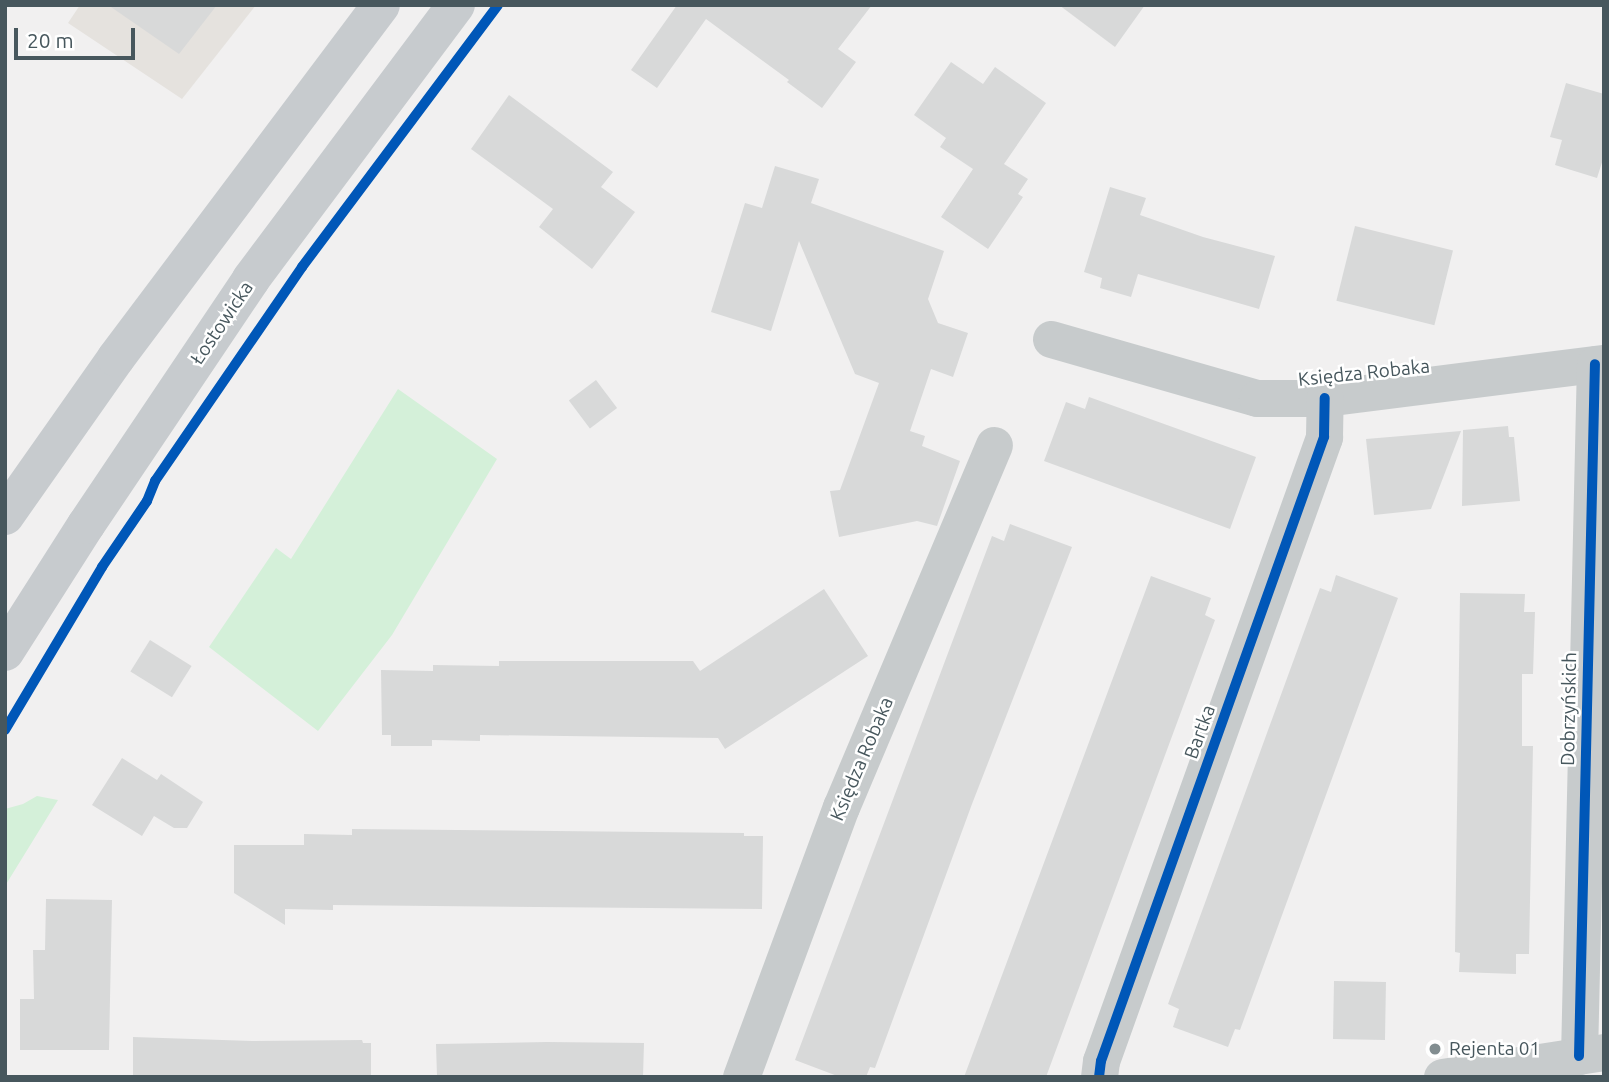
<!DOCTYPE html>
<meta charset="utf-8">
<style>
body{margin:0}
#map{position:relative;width:1609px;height:1082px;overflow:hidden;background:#f1f0f0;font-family:Ubuntu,sans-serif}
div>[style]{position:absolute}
.commercial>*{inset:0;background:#e5e2de}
.green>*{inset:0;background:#d4f0d9}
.building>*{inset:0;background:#d8d9d9;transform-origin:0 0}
.minor>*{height:37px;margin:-18.5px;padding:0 18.5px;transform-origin:18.5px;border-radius:18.5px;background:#c7cbcc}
.secondary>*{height:38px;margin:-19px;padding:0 19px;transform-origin:19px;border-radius:19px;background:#c7cbce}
.cycleway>*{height:10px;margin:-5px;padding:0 5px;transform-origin:5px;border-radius:5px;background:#0057b8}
.dots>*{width:19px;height:19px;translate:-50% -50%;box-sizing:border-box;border:4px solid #fff;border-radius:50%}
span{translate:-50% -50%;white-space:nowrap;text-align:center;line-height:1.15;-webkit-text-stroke:5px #fff;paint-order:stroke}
.street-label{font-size:19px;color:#47575d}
.poi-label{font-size:19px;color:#47575d}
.left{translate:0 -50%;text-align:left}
.frame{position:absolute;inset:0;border:7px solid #47575d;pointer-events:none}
.scale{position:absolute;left:14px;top:28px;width:121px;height:32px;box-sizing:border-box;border:4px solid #47575d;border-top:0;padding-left:9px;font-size:21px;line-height:24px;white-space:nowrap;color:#47575d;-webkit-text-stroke:5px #fff;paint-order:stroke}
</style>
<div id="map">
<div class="commercial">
<div style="clip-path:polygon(80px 5px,256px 5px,182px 99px,68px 23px)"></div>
</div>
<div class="green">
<div style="clip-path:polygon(398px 389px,497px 459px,392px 635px,318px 731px,209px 647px,276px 548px,291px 559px)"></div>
<div style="clip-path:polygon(37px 796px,58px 800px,5px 886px,5px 809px,23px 804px)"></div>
</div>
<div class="building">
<div style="clip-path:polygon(108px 5px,217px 5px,179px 54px)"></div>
<div style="clip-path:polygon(677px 5px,872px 5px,838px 49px,856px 62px,822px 108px,787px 82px,789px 80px,706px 19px,657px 88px,631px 70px)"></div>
<div style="clip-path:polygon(1059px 5px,1145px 5px,1115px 47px)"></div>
<div style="clip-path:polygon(951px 62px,983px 84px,995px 67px,1046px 103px,1004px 164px,1028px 179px,1018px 194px,1023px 197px,988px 249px,941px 217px,973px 169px,940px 147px,946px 138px,914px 115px)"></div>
<div style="clip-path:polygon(1566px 83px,1604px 94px,1604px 156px,1597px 178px,1555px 165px,1562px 140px,1550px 137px)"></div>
<div style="clip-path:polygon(509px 95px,613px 172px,601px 187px,635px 212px,592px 269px,539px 227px,553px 209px,471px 149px)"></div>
<div style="clip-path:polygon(775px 166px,819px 179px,811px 203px,944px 251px,928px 299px,938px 323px,968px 333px,953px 377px,931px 369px,910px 431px,925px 436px,922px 446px,960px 461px,937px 526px,917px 521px,839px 537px,830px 491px,840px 490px,879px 383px,855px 374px,799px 241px,771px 331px,711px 312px,745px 203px,762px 208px)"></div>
<div style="clip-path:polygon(1110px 187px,1146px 198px,1140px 215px,1203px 237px,1275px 256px,1259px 309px,1138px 274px,1131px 297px,1100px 288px,1102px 278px,1084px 272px)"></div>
<div style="left:1355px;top:226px;width:101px;height:77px;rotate:14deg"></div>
<div style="left:596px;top:380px;width:35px;height:34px;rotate:53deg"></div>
<div style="clip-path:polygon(1089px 397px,1256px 457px,1230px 529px,1044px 461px,1066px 402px,1085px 409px)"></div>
<div style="clip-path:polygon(1508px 426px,1509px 437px,1514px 437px,1520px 501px,1462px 506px,1463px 430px)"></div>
<div style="clip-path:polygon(1461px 431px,1431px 509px,1374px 515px,1366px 439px)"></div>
<div style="clip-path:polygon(1010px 524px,1072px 547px,972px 804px,875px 1068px,870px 1067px,866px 1077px,840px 1077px,795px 1060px,992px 536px,1004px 541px)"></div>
<div style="clip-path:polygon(1336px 575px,1398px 598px,1240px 1030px,1235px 1029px,1228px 1047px,1173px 1027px,1179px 1009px,1168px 1004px,1320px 588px,1331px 592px)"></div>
<div style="clip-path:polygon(1151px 576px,1211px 598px,1205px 615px,1215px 620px,1100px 931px,1046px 1077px,964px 1077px)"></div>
<div style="clip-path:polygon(824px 589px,868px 656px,725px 749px,718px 738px,480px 735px,480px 741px,432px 740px,432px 746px,391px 746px,391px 735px,382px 735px,381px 670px,433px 671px,433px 665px,499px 666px,499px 661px,693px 661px,700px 671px)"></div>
<div style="clip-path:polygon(1460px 593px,1525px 594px,1524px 612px,1535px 612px,1533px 674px,1522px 674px,1522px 746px,1533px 746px,1529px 954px,1516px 954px,1516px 974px,1459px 972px,1460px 953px,1455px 952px)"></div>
<div style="left:150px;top:640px;width:49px;height:37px;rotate:32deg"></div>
<div style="clip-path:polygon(122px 758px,157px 780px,161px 774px,203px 802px,187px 828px,174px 828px,154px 816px,142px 836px,92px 805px)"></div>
<div style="clip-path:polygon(352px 829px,744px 833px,744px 836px,763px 836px,762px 909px,333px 905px,333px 910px,285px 909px,285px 925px,234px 893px,234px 845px,304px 845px,304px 834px,352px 835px)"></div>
<div style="clip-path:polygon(46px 899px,112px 900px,109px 1050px,20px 1050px,20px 999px,34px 999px,33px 950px,45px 950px)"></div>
<div style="left:1334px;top:981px;width:52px;height:58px;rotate:1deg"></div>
<div style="clip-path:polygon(133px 1037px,252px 1041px,362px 1040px,363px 1043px,371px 1043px,371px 1077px,133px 1077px)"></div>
<div style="clip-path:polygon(547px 1042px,644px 1043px,643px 1077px,437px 1077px,436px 1044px)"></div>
</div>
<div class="minor">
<div style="left:1051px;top:339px;width:214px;rotate:16deg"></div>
<div style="left:1257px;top:398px;width:68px"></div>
<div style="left:1325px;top:398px;width:281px;rotate:-7.2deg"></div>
<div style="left:1579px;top:1056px;width:692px;rotate:-88.68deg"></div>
<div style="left:741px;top:1077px;width:288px;rotate:-69.7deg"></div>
<div style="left:841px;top:807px;width:393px;rotate:-67.1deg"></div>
<div style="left:1099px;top:1077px;width:16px;rotate:-83deg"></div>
<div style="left:1101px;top:1061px;width:663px;rotate:-70.33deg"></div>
<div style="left:1324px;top:437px;width:39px;rotate:-89deg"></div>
<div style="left:1442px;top:1077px;width:164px;rotate:-8.8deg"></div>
</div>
<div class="secondary">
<div style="left:5px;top:516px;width:193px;rotate:-54.9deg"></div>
<div style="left:116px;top:358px;width:441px;rotate:-53.1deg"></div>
<div style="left:5px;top:652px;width:151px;rotate:-57.5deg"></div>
<div style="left:86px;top:525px;width:296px;rotate:-56.1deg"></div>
<div style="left:251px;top:279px;width:342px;rotate:-53.2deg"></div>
</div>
<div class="cycleway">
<div style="left:5px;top:730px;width:190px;rotate:-59.2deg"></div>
<div style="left:102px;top:567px;width:80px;rotate:-55.7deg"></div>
<div style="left:147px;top:501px;width:22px;rotate:-68deg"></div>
<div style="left:155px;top:481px;width:260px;rotate:-55.5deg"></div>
<div style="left:302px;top:267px;width:327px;rotate:-53.2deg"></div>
<div style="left:1579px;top:1056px;width:692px;rotate:-88.68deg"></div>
<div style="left:1099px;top:1077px;width:16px;rotate:-83deg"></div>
<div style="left:1101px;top:1061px;width:663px;rotate:-70.33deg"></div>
<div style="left:1324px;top:437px;width:39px;rotate:-89deg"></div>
</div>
<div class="dots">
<div style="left:1435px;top:1049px;background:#828d90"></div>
</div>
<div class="street-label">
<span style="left:222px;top:323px;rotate:-56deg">Łostowicka</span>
<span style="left:1364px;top:373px;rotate:-6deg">Księdza Robaka</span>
<span style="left:1569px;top:709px;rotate:-89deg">Dobrzyńskich</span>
<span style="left:1200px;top:732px;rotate:-70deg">Bartka</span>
<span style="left:862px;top:759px;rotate:-67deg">Księdza Robaka</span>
</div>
<div class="poi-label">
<span class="left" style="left:1449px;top:1049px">Rejenta 01</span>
</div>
<div class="frame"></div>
<div class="scale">20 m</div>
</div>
